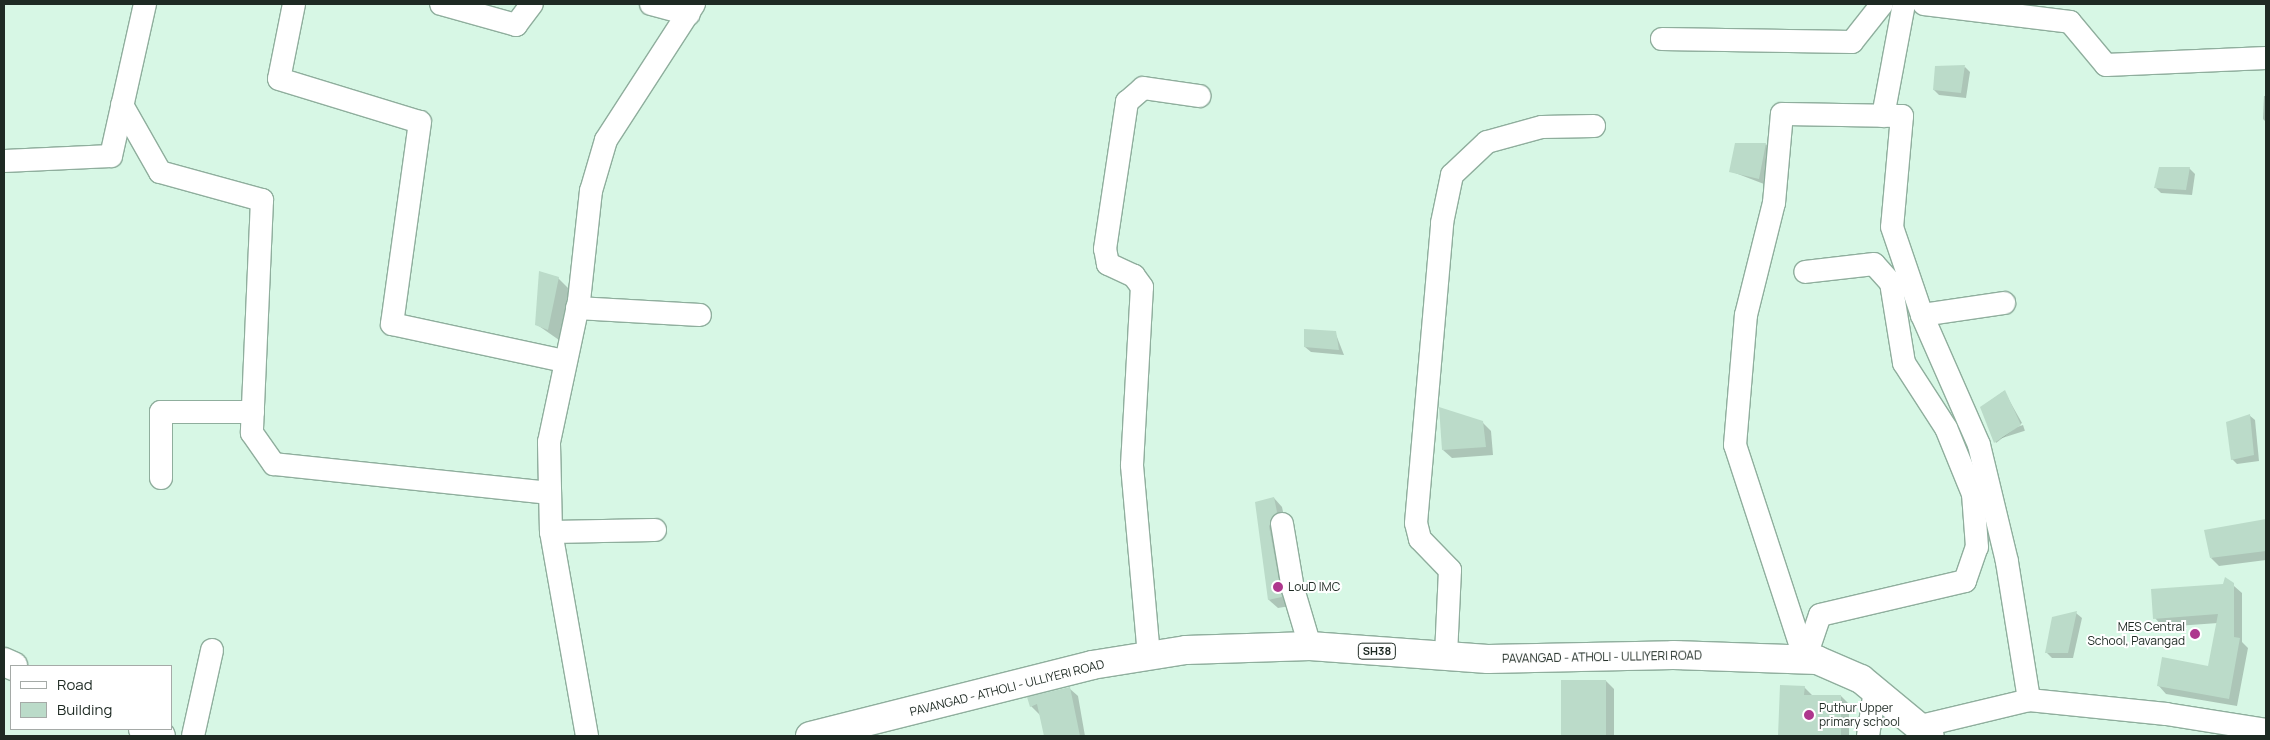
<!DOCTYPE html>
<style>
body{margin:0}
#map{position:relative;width:2270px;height:740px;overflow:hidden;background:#d7f7e5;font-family:Manrope,sans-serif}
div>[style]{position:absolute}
.shadow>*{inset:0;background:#0003;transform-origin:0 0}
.building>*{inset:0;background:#bbdbc9;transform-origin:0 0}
.roads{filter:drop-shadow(1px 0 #8fae9d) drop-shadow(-1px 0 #8fae9d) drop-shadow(0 1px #8fae9d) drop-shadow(0 -1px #8fae9d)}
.minor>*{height:22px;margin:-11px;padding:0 11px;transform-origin:11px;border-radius:11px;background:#fff}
.major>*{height:28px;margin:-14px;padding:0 14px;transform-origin:14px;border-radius:14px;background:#fff}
.dots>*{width:14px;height:14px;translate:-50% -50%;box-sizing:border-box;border:2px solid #fff;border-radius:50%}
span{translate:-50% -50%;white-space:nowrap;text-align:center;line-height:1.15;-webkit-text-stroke:4px #fff;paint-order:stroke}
.shield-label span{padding:1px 4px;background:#fff;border:1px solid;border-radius:4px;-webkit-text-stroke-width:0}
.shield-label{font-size:11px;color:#1e2a23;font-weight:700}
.poi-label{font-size:12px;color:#1e2a23}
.left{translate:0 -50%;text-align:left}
.right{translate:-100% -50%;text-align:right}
.street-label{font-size:12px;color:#1e2a23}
.frame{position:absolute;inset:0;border:5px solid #1e2a23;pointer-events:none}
.legend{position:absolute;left:10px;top:665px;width:162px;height:65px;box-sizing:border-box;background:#fff;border:1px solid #a5aaa7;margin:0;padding:6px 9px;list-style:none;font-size:15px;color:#1e2a23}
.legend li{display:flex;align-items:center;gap:10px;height:25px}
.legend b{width:25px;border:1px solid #a5aaa7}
</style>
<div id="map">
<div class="shadow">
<div style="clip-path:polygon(1965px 67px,1970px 72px,1966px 98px,1939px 95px,1934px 90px)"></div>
<div style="clip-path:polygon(2264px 96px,2266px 96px,2266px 122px,2263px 119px)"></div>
<div style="clip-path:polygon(1766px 144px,1771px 150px,1764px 184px,1730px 171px)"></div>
<div style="clip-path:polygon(2189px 168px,2195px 174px,2192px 195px,2161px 193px,2156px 188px)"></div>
<div style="clip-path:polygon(558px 278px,569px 289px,559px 340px,536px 324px)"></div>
<div style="clip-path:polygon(1335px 332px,1344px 355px,1311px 352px,1305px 347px)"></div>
<div style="clip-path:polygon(2004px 391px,2022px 423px,1996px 443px,1982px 407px)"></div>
<div style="clip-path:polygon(2249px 415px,2255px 420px,2259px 461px,2237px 464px,2232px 459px)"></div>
<div style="clip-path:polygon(1482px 422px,1491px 431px,1493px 455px,1452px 458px,1443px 450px)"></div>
<div style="left:2023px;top:425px;width:6px;height:32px;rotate:72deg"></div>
<div style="clip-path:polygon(1274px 498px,1282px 507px,1285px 521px,1290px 606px,1278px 608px,1269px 600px,1256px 503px)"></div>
<div style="clip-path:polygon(2262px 522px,2266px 526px,2266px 560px,2219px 566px,2211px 558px)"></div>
<div style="clip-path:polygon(2226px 579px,2242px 593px,2242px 642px,2248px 648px,2237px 706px,2166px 694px,2158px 685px,2209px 668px,2218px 623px,2163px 627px,2155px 618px,2224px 585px)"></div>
<div style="clip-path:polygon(2076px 613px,2082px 618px,2073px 658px,2052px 658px,2047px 653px)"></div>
<div style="clip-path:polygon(1606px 681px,1614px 689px,1614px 736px,1563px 736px,1563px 685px)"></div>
<div style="clip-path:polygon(1782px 686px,1804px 687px,1813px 696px,1841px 696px,1849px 704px,1849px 736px,1779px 736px)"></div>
<div style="clip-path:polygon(1069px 688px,1078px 696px,1085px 736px,1045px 736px,1040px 715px,1031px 706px)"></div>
</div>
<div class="building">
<div style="clip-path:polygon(1965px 65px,1961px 93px,1933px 90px,1935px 66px)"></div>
<div style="clip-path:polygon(1735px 143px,1766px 143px,1759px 179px,1729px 172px)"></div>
<div style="clip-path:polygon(2159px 167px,2190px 167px,2186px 190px,2154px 188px)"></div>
<div style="clip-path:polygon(539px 271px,559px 277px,548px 330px,535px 325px)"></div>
<div style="clip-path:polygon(1304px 329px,1336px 331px,1339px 350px,1304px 347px)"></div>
<div style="clip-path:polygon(2005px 390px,2021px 425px,1994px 443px,1980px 407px)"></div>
<div style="clip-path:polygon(1439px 407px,1483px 421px,1486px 447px,1442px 450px)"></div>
<div style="clip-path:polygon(2250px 414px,2254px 455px,2231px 460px,2226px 422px)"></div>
<div style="clip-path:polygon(1274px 497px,1277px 512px,1269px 526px,1282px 597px,1268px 600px,1255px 502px)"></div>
<div style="clip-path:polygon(2266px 519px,2266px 551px,2210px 558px,2204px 530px)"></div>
<div style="clip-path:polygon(2225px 577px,2234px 583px,2234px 637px,2240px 638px,2229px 699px,2157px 686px,2162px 657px,2208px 666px,2218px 614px,2153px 619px,2151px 589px,2223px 584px)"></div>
<div style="clip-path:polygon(2077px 611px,2068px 653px,2045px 653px,2052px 617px)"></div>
<div style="left:1606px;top:680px;width:56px;height:45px;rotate:90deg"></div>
<div style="clip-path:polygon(1780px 685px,1805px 686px,1804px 695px,1841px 695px,1841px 736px,1778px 736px)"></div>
<div style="clip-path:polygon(1070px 687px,1080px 736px,1044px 736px,1037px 704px,1030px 707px,1027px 697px)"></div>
</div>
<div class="roads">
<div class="minor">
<div style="left:294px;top:4px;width:76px;rotate:101.3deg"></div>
<div style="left:279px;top:79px;width:147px;rotate:17deg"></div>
<div style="left:420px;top:122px;width:204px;rotate:97.9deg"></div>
<div style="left:392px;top:324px;width:176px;rotate:12.1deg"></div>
<div style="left:441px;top:4px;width:78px;rotate:15.6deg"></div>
<div style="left:516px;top:25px;width:26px;rotate:-53deg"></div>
<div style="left:651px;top:4px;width:39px;rotate:15deg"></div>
<div style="left:1924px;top:4px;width:147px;rotate:7deg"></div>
<div style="left:2070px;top:22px;width:56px;rotate:50.1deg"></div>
<div style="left:2106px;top:65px;width:160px;rotate:-2.5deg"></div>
<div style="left:1662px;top:39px;width:190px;rotate:0.9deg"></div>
<div style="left:1852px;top:42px;width:48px;rotate:-51.7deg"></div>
<div style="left:122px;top:105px;width:77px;rotate:60.4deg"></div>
<div style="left:160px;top:172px;width:106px;rotate:15.4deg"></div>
<div style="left:262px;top:200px;width:233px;rotate:92.5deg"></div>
<div style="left:252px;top:433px;width:38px;rotate:55deg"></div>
<div style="left:274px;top:464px;width:276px;rotate:6deg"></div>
<div style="left:1883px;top:116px;width:114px;rotate:-79.4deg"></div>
<div style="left:4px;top:161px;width:107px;rotate:-2.7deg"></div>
<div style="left:111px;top:156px;width:156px;rotate:-77.4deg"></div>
<div style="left:577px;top:308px;width:123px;rotate:3.3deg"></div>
<div style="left:1922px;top:315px;width:83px;rotate:-8.3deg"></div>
<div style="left:161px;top:478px;width:66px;rotate:-90deg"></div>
<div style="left:161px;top:412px;width:92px"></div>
<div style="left:1282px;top:524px;width:66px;rotate:80.4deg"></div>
<div style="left:1293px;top:589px;width:59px;rotate:73.4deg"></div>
<div style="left:551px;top:532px;width:104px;rotate:-1.1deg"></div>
<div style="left:1446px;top:655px;width:85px;rotate:-87.3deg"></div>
<div style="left:1450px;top:570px;width:43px;rotate:-134.1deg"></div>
<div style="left:1420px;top:539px;width:16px;rotate:-104deg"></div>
<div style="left:1416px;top:523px;width:301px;rotate:-85deg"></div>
<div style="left:1442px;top:223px;width:49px;rotate:-78.2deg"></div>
<div style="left:1452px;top:175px;width:48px;rotate:-43.3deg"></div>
<div style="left:1487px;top:142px;width:57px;rotate:-15.3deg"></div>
<div style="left:1542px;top:127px;width:52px;rotate:-1.1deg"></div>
<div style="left:1149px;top:656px;width:192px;rotate:-95.1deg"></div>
<div style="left:1132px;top:465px;width:178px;rotate:-86.8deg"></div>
<div style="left:1142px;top:287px;width:14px;rotate:-126deg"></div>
<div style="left:1134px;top:276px;width:29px;rotate:-155deg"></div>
<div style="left:1108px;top:264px;width:15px;rotate:-101deg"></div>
<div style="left:1105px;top:249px;width:149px;rotate:-81.5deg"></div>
<div style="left:1127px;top:102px;width:21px;rotate:-41deg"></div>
<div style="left:1143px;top:88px;width:57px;rotate:8.1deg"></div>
<div style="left:1805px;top:659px;width:225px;rotate:-108.1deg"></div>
<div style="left:1735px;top:445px;width:130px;rotate:-85.2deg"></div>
<div style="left:1746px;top:315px;width:115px;rotate:-76deg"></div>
<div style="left:1774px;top:203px;width:89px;rotate:-84.9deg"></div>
<div style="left:1782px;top:114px;width:120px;rotate:1deg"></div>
<div style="left:1902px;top:116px;width:111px;rotate:95.1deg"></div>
<div style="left:1892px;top:227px;width:93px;rotate:71.2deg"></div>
<div style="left:1922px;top:315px;width:142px;rotate:66.3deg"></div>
<div style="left:1979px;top:445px;width:120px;rotate:76.5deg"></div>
<div style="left:2007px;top:562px;width:140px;rotate:80.9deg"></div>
<div style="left:1805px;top:659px;width:46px;rotate:-71.2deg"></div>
<div style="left:1820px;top:615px;width:149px;rotate:-13.2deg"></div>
<div style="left:1965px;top:581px;width:36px;rotate:-71deg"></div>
<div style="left:1977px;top:547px;width:53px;rotate:-94.3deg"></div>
<div style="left:1973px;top:494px;width:71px;rotate:-112.2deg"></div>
<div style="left:1946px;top:428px;width:77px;rotate:-122.9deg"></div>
<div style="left:1904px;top:363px;width:81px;rotate:-99.2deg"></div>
<div style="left:1891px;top:283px;width:25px;rotate:-132deg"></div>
<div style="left:1874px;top:264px;width:69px;rotate:173.4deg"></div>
<div style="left:1921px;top:726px;width:111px;rotate:-13.5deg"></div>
<div style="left:2029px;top:700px;width:138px;rotate:5.8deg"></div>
<div style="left:2166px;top:714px;width:101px;rotate:9.1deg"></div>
<div style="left:193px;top:736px;width:88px;rotate:-77.5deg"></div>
<div style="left:587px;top:736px;width:207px;rotate:-100deg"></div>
<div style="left:551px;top:532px;width:90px;rotate:-91.3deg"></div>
<div style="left:549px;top:442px;width:144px;rotate:-78deg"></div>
<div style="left:579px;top:301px;width:111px;rotate:-83.8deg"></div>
<div style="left:591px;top:191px;width:53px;rotate:-73.6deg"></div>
<div style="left:606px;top:140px;width:162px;rotate:-57.1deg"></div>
<div style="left:1868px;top:736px;width:47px;rotate:-81.3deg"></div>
</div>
<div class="major">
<div style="left:4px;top:662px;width:10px;rotate:24deg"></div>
<div style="left:143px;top:729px;width:19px;rotate:21deg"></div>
<div style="left:810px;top:736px;width:291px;rotate:-14.1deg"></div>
<div style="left:1092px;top:665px;width:95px;rotate:-9.1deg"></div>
<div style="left:1186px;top:650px;width:124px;rotate:-1.8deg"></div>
<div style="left:1310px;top:646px;width:178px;rotate:4.2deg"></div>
<div style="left:1488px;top:659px;width:185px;rotate:-1.2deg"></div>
<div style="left:1673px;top:655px;width:144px;rotate:2deg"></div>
<div style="left:1817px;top:660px;width:48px;rotate:23.4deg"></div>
<div style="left:1861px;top:679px;width:89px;rotate:39.6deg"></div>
</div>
</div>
<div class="dots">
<div style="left:1278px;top:587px;background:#ae378d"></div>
<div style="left:2195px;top:634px;background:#ae378d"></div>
<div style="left:1809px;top:715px;background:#ae378d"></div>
</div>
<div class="shield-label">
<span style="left:1377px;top:651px">SH38</span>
</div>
<div class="poi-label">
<span class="left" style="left:1288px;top:587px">LouD IMC</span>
<span class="right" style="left:2185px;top:634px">MES Central<br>School, Pavangad</span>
<span class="left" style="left:1819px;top:715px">Puthur Upper<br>primary school</span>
</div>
<div class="street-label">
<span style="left:1602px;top:657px;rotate:-1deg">PAVANGAD - ATHOLI - ULLIYERI ROAD</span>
<span style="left:1007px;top:688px;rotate:-14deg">PAVANGAD - ATHOLI - ULLIYERI ROAD</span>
</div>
<div class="frame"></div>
<ul class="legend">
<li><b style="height:6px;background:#fff"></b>Road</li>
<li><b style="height:14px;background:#bbdbc9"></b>Building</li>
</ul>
</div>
